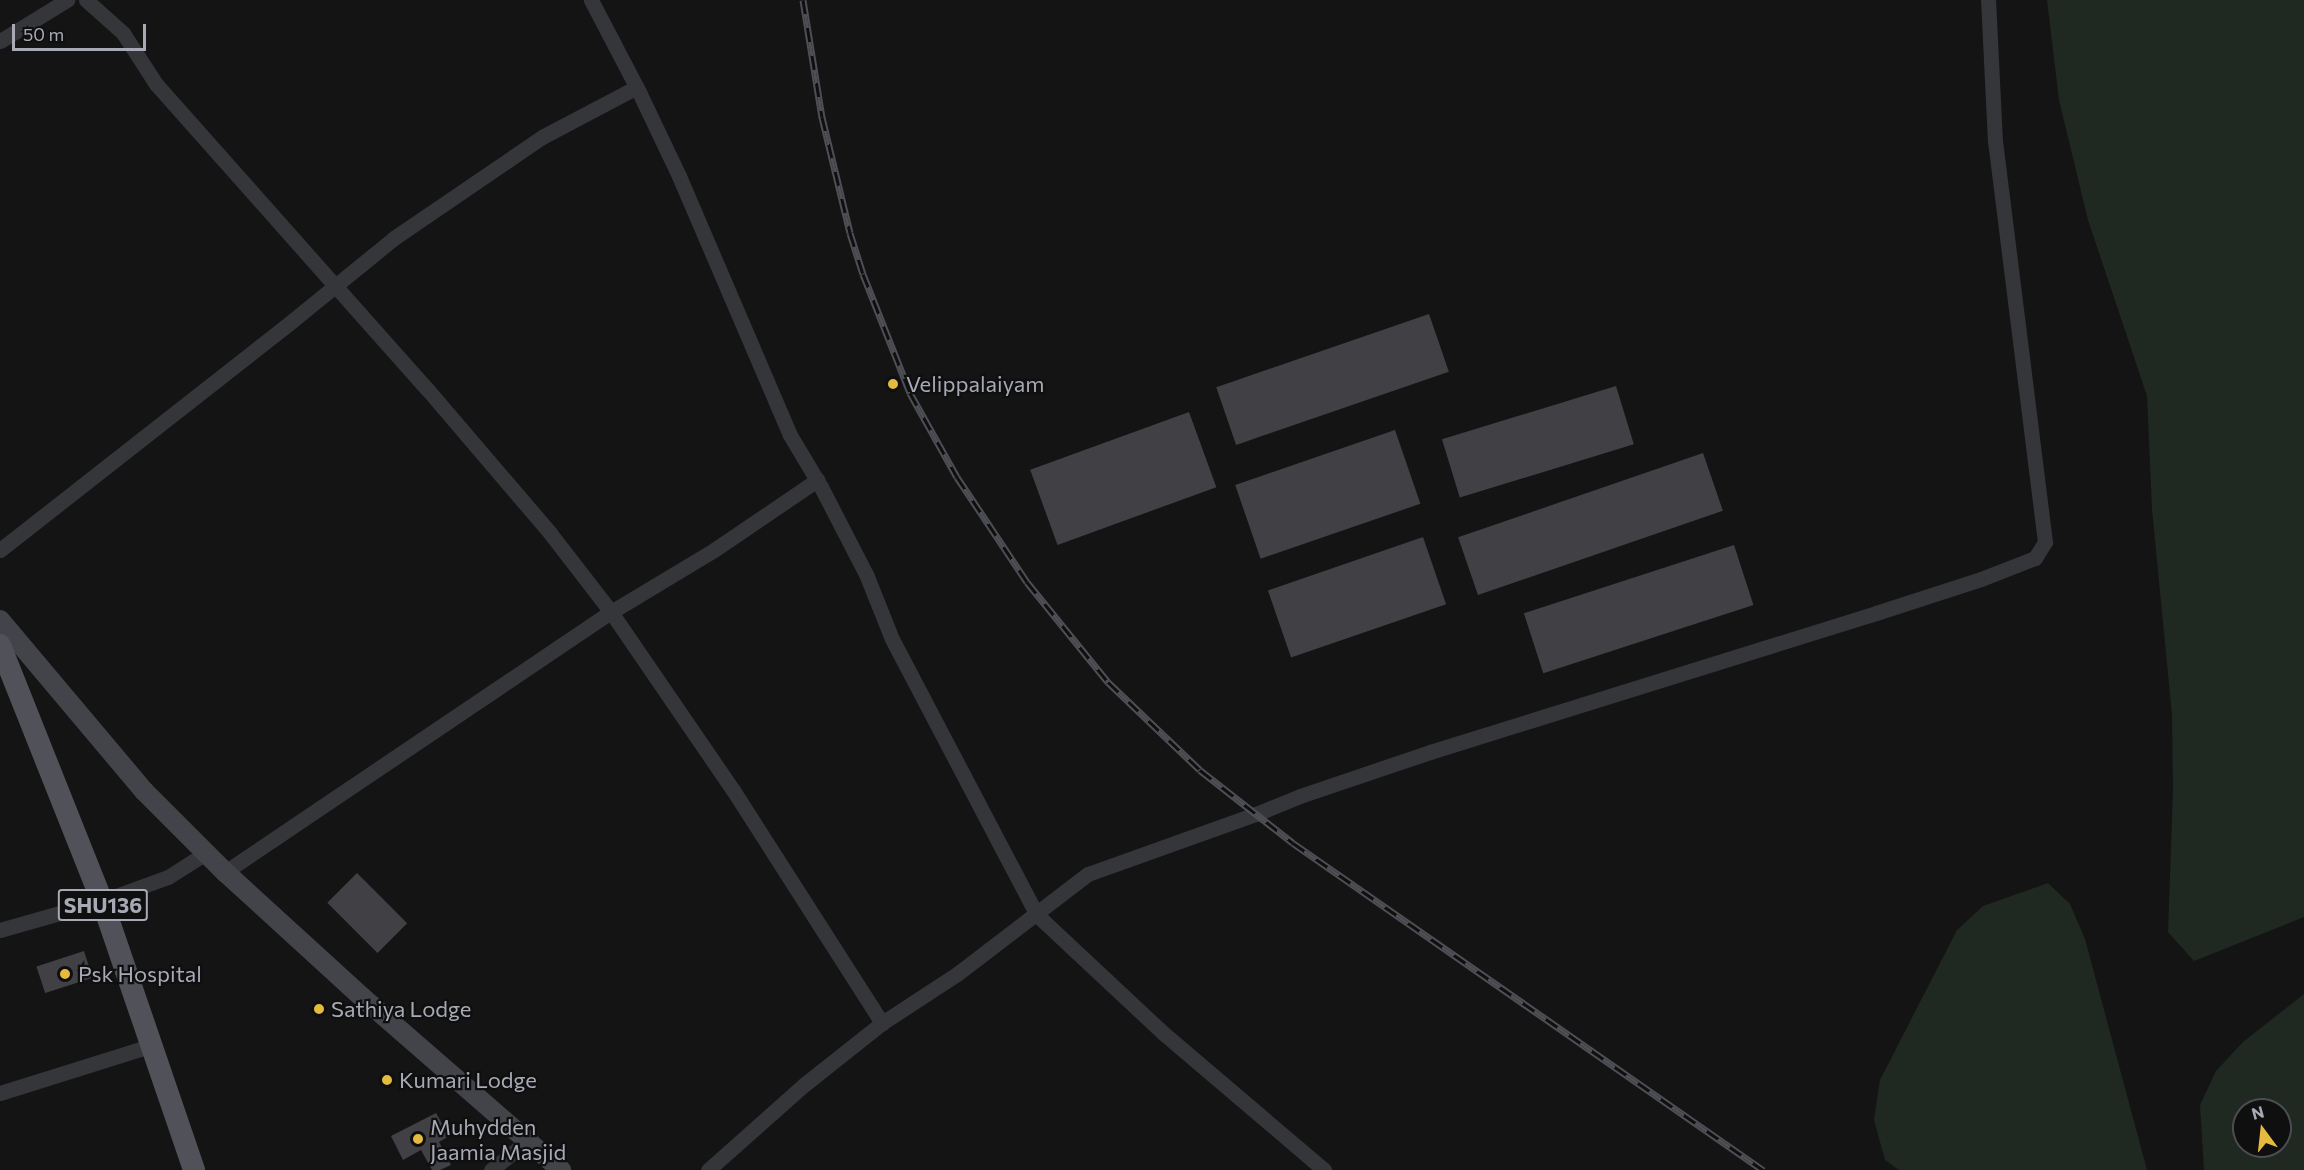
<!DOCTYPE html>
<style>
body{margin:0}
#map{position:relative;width:2304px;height:1170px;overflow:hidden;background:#141415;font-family:Commissioner,sans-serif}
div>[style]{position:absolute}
.green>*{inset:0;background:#202822}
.building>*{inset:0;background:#414145;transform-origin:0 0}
.minor>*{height:15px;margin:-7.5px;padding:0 7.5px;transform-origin:7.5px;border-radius:7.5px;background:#35363a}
.secondary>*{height:20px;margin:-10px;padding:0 10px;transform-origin:10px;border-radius:10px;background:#43444a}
.primary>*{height:22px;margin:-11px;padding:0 11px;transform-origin:11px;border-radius:11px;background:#515259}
.rail>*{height:7px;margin-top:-3.5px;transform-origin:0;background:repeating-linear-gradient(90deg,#0f0f10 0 14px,#4e4f55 0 28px);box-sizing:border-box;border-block:2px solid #4e4f55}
.dots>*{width:16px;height:16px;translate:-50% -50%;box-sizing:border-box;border:3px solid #0f0f10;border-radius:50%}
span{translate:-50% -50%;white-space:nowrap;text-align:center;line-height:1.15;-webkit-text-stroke:4.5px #0f0f10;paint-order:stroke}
.shield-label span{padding:2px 4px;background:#0f0f10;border:2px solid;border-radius:4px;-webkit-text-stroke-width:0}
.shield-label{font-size:21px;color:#a7aab5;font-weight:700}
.poi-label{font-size:22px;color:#a7aab5}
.left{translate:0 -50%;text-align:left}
.north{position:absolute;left:2232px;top:1098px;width:60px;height:60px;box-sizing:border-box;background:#0f0f10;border:2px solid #4c4d52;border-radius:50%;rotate:345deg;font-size:16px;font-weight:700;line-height:24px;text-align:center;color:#a7aab5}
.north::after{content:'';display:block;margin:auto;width:21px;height:27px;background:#e4bb3e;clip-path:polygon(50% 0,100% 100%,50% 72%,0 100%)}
.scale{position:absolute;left:12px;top:24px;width:134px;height:27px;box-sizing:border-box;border:3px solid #a7aab5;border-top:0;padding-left:8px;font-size:18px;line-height:21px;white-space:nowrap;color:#a7aab5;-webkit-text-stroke:4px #0f0f10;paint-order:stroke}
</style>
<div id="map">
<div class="green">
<div style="clip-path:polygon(2047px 0,2304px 0,2304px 917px,2194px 961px,2168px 932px,2173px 790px,2172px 715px,2152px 509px,2147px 396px,2088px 220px,2059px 100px)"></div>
<div style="clip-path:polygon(2048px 883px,2070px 904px,2085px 939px,2147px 1170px,1899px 1170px,1885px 1160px,1874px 1120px,1880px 1080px,1957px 930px,1983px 906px)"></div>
<div style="clip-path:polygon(evenodd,2304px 994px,2304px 1170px,2204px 1170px,2200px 1105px,2216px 1071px,2243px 1042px,2304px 994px,2244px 1110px,2280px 1110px,2280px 1146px,2244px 1146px,2244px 1110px)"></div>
</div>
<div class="building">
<div style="left:1429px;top:314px;width:61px;height:225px;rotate:71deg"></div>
<div style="left:1616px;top:386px;width:61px;height:182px;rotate:73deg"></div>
<div style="left:1189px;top:412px;width:80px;height:169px;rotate:70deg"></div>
<div style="left:1395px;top:430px;width:78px;height:169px;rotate:71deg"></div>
<div style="left:1703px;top:453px;width:61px;height:259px;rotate:71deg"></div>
<div style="left:1423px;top:537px;width:71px;height:164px;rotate:71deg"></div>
<div style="left:1734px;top:545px;width:63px;height:221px;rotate:72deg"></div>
<div style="left:357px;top:873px;width:71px;height:42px;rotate:45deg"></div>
<div style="left:84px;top:951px;width:28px;height:50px;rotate:72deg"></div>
<div style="clip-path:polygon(436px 1113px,449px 1136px,439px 1142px,451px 1165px,440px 1170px,432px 1170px,421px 1150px,403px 1160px,391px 1136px)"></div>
</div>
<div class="minor">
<div style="left:86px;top:0;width:50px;rotate:41.7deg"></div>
<div style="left:123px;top:33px;width:61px;rotate:57.1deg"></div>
<div style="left:156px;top:84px;width:409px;rotate:48.4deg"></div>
<div style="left:428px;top:390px;width:188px;rotate:49.5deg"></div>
<div style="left:550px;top:533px;width:100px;rotate:52.3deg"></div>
<div style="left:611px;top:612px;width:216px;rotate:55.6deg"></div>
<div style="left:733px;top:790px;width:277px;rotate:57.4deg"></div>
<div style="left:591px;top:0;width:104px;rotate:62.4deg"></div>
<div style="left:639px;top:92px;width:93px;rotate:64.5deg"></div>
<div style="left:679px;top:176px;width:282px;rotate:66.8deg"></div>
<div style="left:790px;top:435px;width:61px;rotate:59.2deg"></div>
<div style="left:821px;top:487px;width:98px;rotate:62.7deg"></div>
<div style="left:866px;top:574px;width:70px;rotate:68.2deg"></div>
<div style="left:892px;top:639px;width:312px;rotate:62.3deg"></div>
<div style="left:1037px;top:915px;width:171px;rotate:43.1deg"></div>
<div style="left:1162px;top:1032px;width:213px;rotate:40.4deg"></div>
<div style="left:0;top:41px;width:79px;rotate:-31.5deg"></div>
<div style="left:0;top:550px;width:371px;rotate:-38.1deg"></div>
<div style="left:292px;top:321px;width:132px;rotate:-39.1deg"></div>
<div style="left:394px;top:238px;width:179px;rotate:-34.3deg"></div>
<div style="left:542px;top:137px;width:107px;rotate:-27.8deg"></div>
<div style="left:225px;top:872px;width:465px;rotate:-34deg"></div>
<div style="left:611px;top:612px;width:120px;rotate:-31deg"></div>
<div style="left:714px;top:550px;width:125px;rotate:-34.2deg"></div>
<div style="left:0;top:930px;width:106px;rotate:-15.9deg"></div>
<div style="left:102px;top:901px;width:70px;rotate:-20deg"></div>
<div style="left:168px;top:877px;width:45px;rotate:-32.3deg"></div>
<div style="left:0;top:1093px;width:160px;rotate:-17.4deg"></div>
<div style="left:491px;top:1170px;width:45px;rotate:-38.7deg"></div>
<div style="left:708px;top:1170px;width:130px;rotate:-41.6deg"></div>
<div style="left:805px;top:1084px;width:98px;rotate:-38.4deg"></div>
<div style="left:882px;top:1023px;width:90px;rotate:-33.2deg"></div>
<div style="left:957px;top:974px;width:165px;rotate:-37.4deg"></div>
<div style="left:1088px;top:874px;width:178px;rotate:-19.7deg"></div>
<div style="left:1256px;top:814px;width:48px;rotate:-22.2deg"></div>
<div style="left:1300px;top:796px;width:137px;rotate:-18.7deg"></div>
<div style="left:1430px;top:752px;width:467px;rotate:-17.3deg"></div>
<div style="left:1876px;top:613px;width:110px;rotate:-17.9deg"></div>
<div style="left:1981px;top:579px;width:58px;rotate:-21.3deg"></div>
<div style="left:2035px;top:558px;width:19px;rotate:-58deg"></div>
<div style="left:2045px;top:542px;width:403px;rotate:-97.1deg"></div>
<div style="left:1995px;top:142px;width:142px;rotate:-92.8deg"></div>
</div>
<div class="secondary">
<div style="left:0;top:620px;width:224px;rotate:49.9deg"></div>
<div style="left:144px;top:791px;width:115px;rotate:45deg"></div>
<div style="left:225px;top:872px;width:185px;rotate:42.4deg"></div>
<div style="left:362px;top:997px;width:264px;rotate:41deg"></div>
</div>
<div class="primary">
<div style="left:0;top:645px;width:276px;rotate:68.3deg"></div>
<div style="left:102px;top:901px;width:284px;rotate:71.1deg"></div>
</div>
<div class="rail">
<div style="left:803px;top:0;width:119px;rotate:80.8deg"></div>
<div style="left:822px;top:117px;width:119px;rotate:76.4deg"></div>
<div style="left:850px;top:233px;width:43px;rotate:72.4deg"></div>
<div style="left:863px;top:274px;width:128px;rotate:68.4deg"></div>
<div style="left:910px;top:393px;width:96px;rotate:60.8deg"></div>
<div style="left:957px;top:477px;width:126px;rotate:56.3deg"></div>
<div style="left:1027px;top:582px;width:129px;rotate:51deg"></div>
<div style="left:1108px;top:682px;width:127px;rotate:43.7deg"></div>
<div style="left:1200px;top:770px;width:118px;rotate:38.1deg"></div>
<div style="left:1293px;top:843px;width:573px;rotate:34.83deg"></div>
</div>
<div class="dots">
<div style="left:893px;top:384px;background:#e4bb3e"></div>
<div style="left:65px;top:974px;background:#e4bb3e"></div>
<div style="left:319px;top:1009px;background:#e4bb3e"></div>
<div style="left:387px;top:1080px;background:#e4bb3e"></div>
<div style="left:418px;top:1139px;background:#e4bb3e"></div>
</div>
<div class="shield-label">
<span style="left:103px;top:905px">SHU136</span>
</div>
<div class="poi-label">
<span class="left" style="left:906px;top:384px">Velippalaiyam</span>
<span class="left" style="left:78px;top:974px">Psk Hospital</span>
<span class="left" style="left:331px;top:1009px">Sathiya Lodge</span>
<span class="left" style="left:399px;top:1080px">Kumari Lodge</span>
<span class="left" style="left:430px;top:1139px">Muhydden<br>Jaamia Masjid</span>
</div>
<div class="north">N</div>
<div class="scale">50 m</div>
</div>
